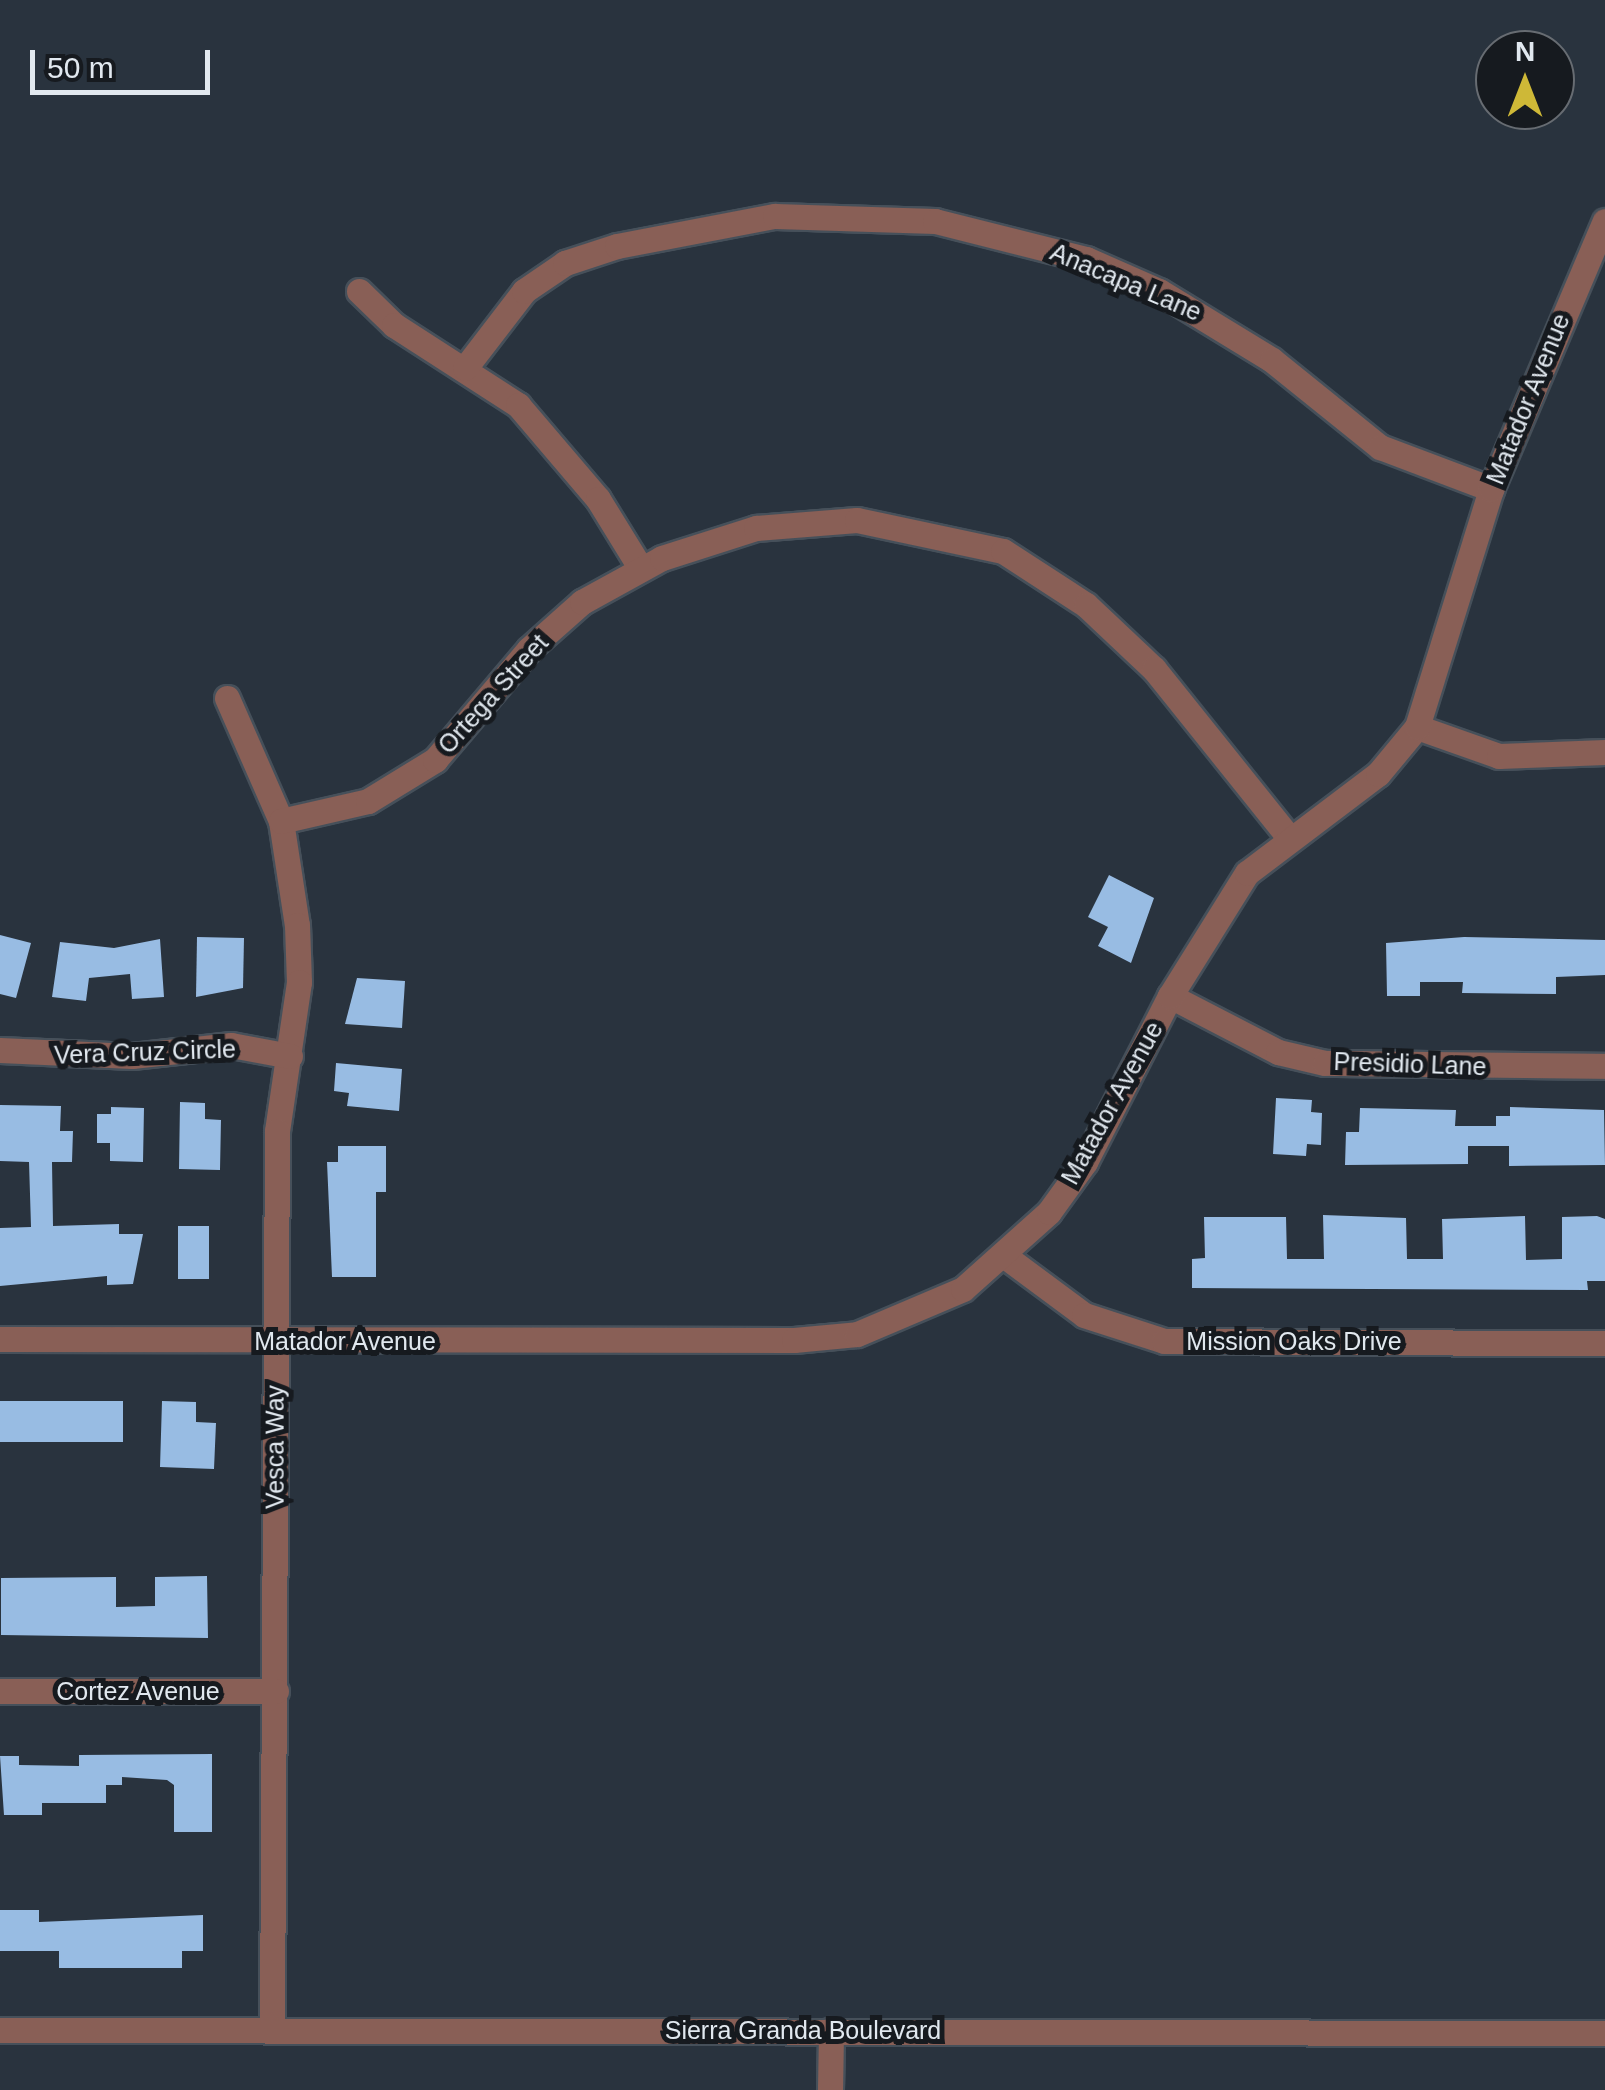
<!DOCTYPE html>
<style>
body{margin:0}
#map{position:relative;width:1605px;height:2090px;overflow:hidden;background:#29333e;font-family:Helvetica,sans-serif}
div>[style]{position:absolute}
.building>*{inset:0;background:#98bce3;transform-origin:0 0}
.roads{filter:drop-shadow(2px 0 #46505a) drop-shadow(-2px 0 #46505a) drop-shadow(0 2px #46505a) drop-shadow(0 -2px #46505a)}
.street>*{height:25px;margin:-12.5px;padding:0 12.5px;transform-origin:12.5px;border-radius:12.5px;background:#895f56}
span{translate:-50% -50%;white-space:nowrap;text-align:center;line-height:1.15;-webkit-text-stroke:10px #161a1f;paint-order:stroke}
.street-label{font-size:25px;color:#e1e8ef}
.north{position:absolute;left:1475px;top:30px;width:100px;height:100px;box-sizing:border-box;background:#161a1f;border:2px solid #676c72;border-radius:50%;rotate:0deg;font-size:28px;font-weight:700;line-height:40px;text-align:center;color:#e1e8ef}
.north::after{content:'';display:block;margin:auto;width:35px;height:45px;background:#ceb837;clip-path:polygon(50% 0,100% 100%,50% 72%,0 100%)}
.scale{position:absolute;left:30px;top:50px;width:180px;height:45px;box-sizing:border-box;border:5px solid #e1e8ef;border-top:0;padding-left:12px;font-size:30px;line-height:35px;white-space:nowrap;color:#e1e8ef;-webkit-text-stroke:8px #161a1f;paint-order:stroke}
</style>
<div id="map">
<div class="building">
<div style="clip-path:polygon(1109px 875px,1154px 898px,1131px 963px,1098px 946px,1108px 927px,1088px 917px)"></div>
<div style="clip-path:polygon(0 935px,31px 943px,16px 998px,0 994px)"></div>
<div style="clip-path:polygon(197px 937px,244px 938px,243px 988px,196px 997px)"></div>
<div style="clip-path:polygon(1464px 937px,1605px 940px,1605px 975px,1556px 977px,1556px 994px,1462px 993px,1463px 982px,1420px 982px,1420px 996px,1387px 996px,1386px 943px)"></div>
<div style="clip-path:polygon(160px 939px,164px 997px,132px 999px,130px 974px,89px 978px,86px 1001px,52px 997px,60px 942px,114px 948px)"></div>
<div style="clip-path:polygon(357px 978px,405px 981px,402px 1028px,345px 1024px)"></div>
<div style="clip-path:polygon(336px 1063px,402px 1069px,399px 1111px,347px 1106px,349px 1093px,334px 1091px)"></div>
<div style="clip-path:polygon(1276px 1098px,1312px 1100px,1311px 1112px,1322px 1113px,1321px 1145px,1307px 1144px,1306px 1156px,1273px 1154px)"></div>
<div style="clip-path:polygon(180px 1102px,205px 1103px,205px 1119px,221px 1120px,220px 1170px,179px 1169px)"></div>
<div style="clip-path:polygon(0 1105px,61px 1106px,60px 1131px,73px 1131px,72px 1162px,52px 1162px,53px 1226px,119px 1224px,119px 1234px,143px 1234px,133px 1284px,107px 1285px,107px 1276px,0 1286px,0 1228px,31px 1227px,29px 1162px,0 1161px)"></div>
<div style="clip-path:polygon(111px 1107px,144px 1108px,143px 1162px,110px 1161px,110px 1143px,97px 1143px,97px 1114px,111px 1114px)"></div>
<div style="clip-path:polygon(1510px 1107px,1604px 1110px,1605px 1165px,1509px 1166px,1509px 1146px,1468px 1146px,1468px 1164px,1345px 1165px,1346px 1132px,1359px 1132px,1360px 1108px,1456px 1110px,1455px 1126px,1496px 1126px,1496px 1116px,1510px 1116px)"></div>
<div style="clip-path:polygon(338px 1146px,386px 1146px,386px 1192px,376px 1192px,376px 1277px,332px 1277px,327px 1162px,338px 1162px)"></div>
<div style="clip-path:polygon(1323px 1215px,1406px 1218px,1407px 1259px,1443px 1259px,1442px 1219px,1525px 1216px,1526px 1260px,1562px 1259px,1562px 1217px,1597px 1216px,1605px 1219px,1605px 1281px,1587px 1281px,1588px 1290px,1192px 1288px,1192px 1259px,1205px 1258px,1204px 1217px,1286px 1217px,1287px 1259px,1324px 1259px)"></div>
<div style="left:178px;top:1226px;width:31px;height:53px"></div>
<div style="left:0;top:1401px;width:123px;height:41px"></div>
<div style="clip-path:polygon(162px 1401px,196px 1402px,196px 1422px,216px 1423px,214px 1469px,160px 1467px)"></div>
<div style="clip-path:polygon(207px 1576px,208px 1638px,1px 1635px,1px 1578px,116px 1577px,116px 1607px,155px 1606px,155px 1577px)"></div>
<div style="clip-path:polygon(212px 1754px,212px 1832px,174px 1832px,174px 1785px,167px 1780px,122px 1777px,122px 1785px,106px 1785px,106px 1803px,42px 1803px,42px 1815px,4px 1815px,0 1756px,19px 1756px,19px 1765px,79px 1766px,79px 1755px)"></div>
<div style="clip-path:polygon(0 1910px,39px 1910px,39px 1922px,203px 1915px,203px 1951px,182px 1951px,182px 1968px,59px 1968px,59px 1951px,0 1951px)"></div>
</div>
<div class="roads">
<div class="street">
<div style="left:359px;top:291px;width:49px;rotate:44.2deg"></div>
<div style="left:394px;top:325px;width:148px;rotate:32.8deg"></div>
<div style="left:518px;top:405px;width:123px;rotate:49.6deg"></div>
<div style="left:598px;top:499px;width:82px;rotate:58.4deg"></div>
<div style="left:465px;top:368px;width:97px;rotate:-52.5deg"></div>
<div style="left:524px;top:291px;width:50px;rotate:-34.3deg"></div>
<div style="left:565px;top:263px;width:55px;rotate:-18.1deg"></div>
<div style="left:617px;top:246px;width:161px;rotate:-10.8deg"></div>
<div style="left:775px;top:216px;width:160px;rotate:1.8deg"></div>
<div style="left:935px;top:221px;width:156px;rotate:14.1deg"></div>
<div style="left:1086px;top:259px;width:80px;rotate:23.7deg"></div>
<div style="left:1159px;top:291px;width:132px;rotate:31.4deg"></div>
<div style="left:1272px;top:360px;width:139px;rotate:38.9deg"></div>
<div style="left:1380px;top:447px;width:119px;rotate:20.7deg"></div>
<div style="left:227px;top:698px;width:134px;rotate:66.3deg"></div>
<div style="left:281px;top:821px;width:105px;rotate:81.3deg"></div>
<div style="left:297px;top:925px;width:57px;rotate:88deg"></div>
<div style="left:299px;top:982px;width:151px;rotate:98.4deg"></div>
<div style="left:277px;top:1131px;width:900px;rotate:90.32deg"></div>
<div style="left:1417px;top:727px;width:87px;rotate:19.5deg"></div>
<div style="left:1499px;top:756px;width:106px;rotate:-2.2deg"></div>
<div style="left:281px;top:821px;width:89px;rotate:-12.9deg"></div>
<div style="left:368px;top:801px;width:79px;rotate:-31.5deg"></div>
<div style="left:435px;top:760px;width:145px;rotate:-49.7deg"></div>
<div style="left:529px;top:649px;width:71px;rotate:-41.6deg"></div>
<div style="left:582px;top:602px;width:91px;rotate:-28.8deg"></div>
<div style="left:662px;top:558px;width:99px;rotate:-17.7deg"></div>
<div style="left:756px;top:528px;width:101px;rotate:-4.5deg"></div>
<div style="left:857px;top:520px;width:149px;rotate:12deg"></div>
<div style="left:1003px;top:551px;width:99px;rotate:33deg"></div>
<div style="left:1086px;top:605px;width:93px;rotate:43.3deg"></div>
<div style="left:1154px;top:669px;width:214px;rotate:51.3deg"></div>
<div style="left:1170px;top:996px;width:122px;rotate:27.4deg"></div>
<div style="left:1278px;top:1052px;width:48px;rotate:13.2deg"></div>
<div style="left:1325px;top:1063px;width:280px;rotate:0.6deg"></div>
<div style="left:0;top:1050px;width:132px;rotate:2.6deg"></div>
<div style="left:132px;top:1056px;width:100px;rotate:-6.3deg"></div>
<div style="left:231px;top:1045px;width:60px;rotate:10.6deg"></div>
<div style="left:1006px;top:1257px;width:97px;rotate:36.6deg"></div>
<div style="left:1084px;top:1315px;width:84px;rotate:18deg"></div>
<div style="left:1164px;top:1341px;width:441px;rotate:0.3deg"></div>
<div style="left:0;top:1339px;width:794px;rotate:0.07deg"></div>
<div style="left:794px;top:1340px;width:63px;rotate:-5.4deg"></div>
<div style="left:857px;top:1334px;width:115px;rotate:-23deg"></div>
<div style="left:963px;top:1289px;width:115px;rotate:-41.8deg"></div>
<div style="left:1049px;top:1212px;width:62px;rotate:-54.2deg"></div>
<div style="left:1085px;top:1162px;width:186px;rotate:-62.9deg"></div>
<div style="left:1170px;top:996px;width:145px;rotate:-58deg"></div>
<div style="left:1247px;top:873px;width:164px;rotate:-37.1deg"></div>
<div style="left:1378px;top:774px;width:61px;rotate:-50.3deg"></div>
<div style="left:1417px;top:727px;width:249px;rotate:-72.7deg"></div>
<div style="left:1491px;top:489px;width:291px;rotate:-67deg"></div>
<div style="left:0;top:1691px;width:276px"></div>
<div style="left:0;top:2030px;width:1605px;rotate:0.11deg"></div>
<div style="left:830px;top:2090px;width:60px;rotate:-89deg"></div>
</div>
</div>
<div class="street-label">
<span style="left:1126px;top:282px;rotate:23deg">Anacapa Lane</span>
<span style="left:1528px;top:399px;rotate:-68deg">Matador Avenue</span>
<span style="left:493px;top:694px;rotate:-48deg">Ortega Street</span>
<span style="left:145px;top:1052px;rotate:-2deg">Vera Cruz Circle</span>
<span style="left:1410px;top:1064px;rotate:2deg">Presidio Lane</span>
<span style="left:1112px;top:1103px;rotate:-61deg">Matador Avenue</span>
<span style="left:345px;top:1341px">Matador Avenue</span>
<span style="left:1294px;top:1341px">Mission Oaks Drive</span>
<span style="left:275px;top:1447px;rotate:-90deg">Vesca Way</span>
<span style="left:138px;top:1691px">Cortez Avenue</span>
<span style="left:803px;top:2030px">Sierra Granda Boulevard</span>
</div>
<div class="north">N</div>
<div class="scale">50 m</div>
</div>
